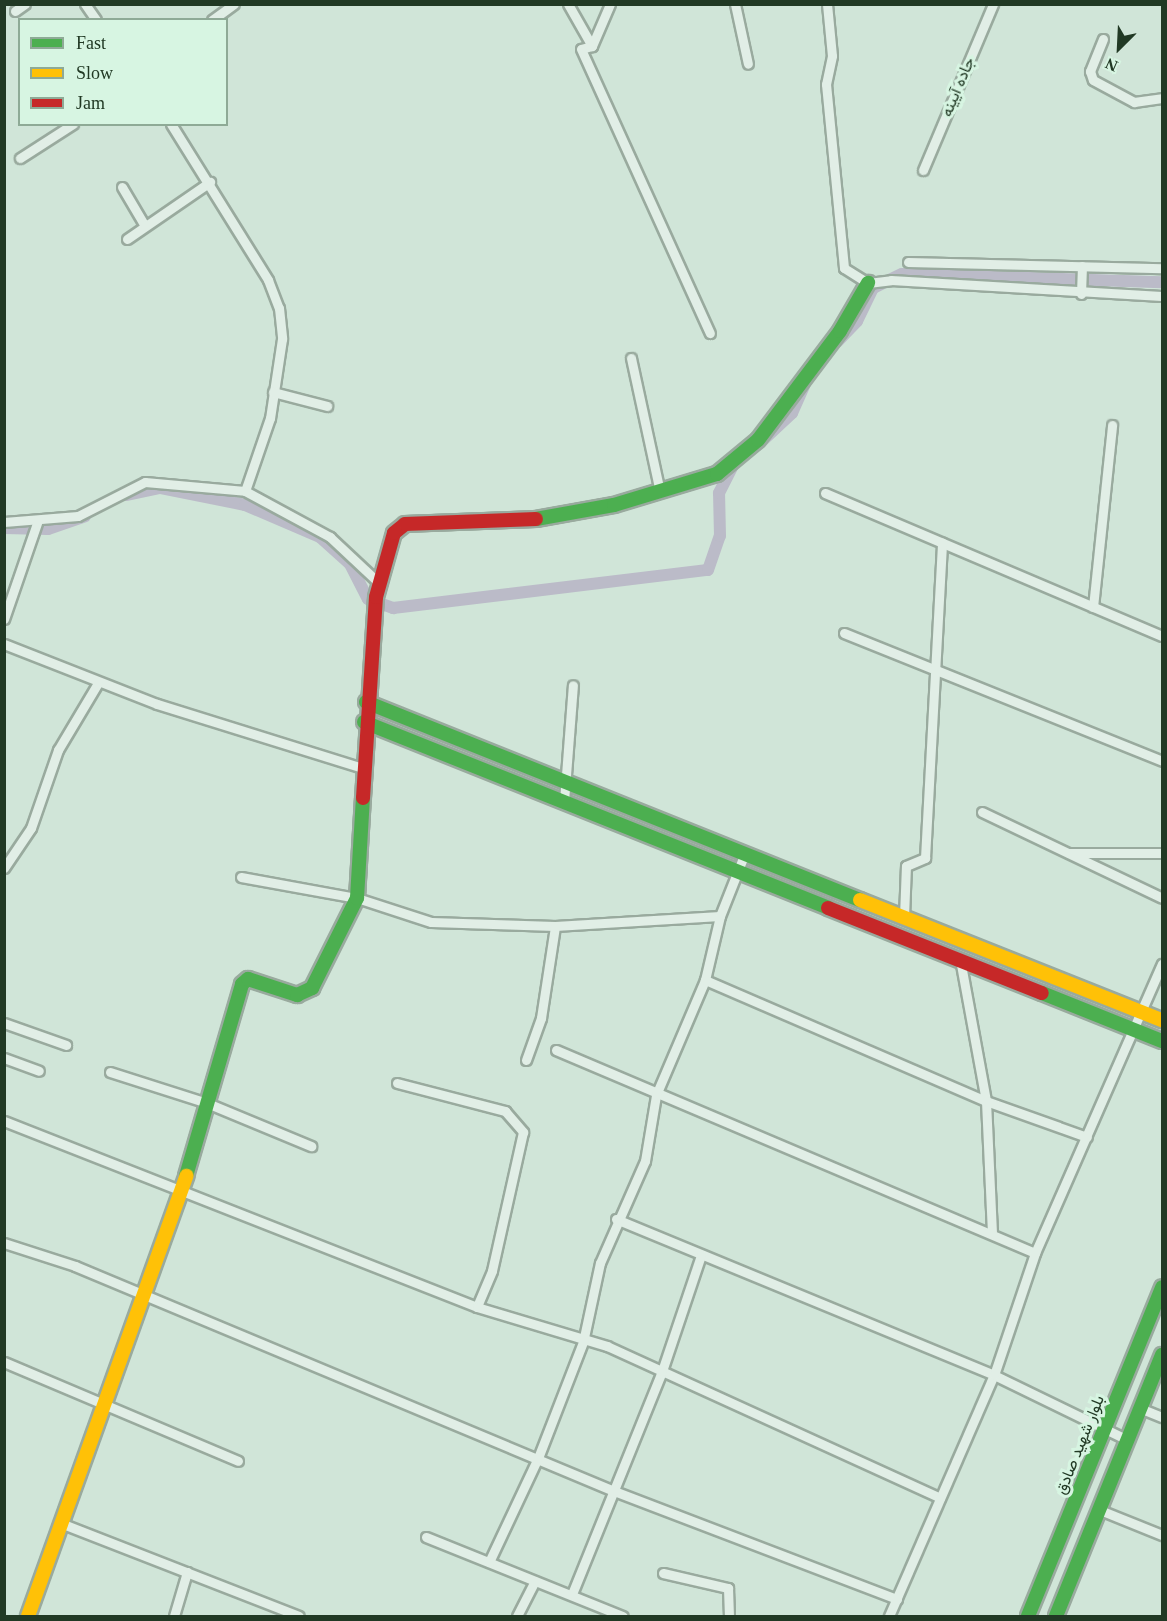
<!DOCTYPE html>
<meta charset="utf-8">
<style>
body{margin:0}
#map{position:relative;width:1167px;height:1621px;overflow:hidden;background:#d0e5d8;font-family:"Times New Roman",Vazirmatn,serif}
div>[style]{position:absolute}
.canal>*{height:12px;margin:-6px;padding:0 6px;transform-origin:6px;border-radius:6px;background:#bbbbc8}
.roads{filter:drop-shadow(2px 0 #99aa9e) drop-shadow(-2px 0 #99aa9e) drop-shadow(0 2px #99aa9e) drop-shadow(0 -2px #99aa9e)}
.street>*{height:9px;margin:-4.5px;padding:0 4.5px;transform-origin:4.5px;border-radius:4.5px;background:#e1eee6}
.fast>*{height:14px;margin:-7px;padding:0 7px;transform-origin:7px;border-radius:7px;background:#4caf50}
.slow>*{height:14px;margin:-7px;padding:0 7px;transform-origin:7px;border-radius:7px;background:#ffc107}
.jam>*{height:14px;margin:-7px;padding:0 7px;transform-origin:7px;border-radius:7px;background:#c62828}
span{translate:-50% -50%;white-space:nowrap;text-align:center;line-height:1.15;-webkit-text-stroke:6px #d7f5e2;paint-order:stroke}
.street-label{font-size:16px;color:#213924}
.frame{position:absolute;inset:0;border:6px solid #213924;pointer-events:none}
.legend{position:absolute;left:18px;top:18px;width:210px;height:108px;box-sizing:border-box;background:#d7f5e2;border:2px solid #8eaa96;margin:0;padding:8px 10px;list-style:none;font-size:18px;color:#213924}
.legend li{display:flex;align-items:center;gap:12px;height:30px}
.legend b{width:30px;border:2px solid #8eaa96}
.north{position:absolute;left:1089px;top:18px;width:60px;height:60px;-webkit-text-stroke:4px #d7f5e2;paint-order:stroke;rotate:204deg;font-size:16px;font-weight:700;line-height:24px;text-align:center;color:#213924}
.north::after{content:'';display:block;margin:auto;width:21px;height:27px;background:#213924;clip-path:polygon(50% 0,100% 100%,50% 72%,0 100%)}
</style>
<div id="map">
<div class="canal">
<div style="left:837px;top:342px;width:29px;rotate:-46deg"></div>
<div style="left:857px;top:321px;width:37px;rotate:-64deg"></div>
<div style="left:873px;top:288px;width:32px;rotate:-26deg"></div>
<div style="left:902px;top:274px;width:260px;rotate:1.8deg"></div>
<div style="left:758px;top:445px;width:47px;rotate:-43.3deg"></div>
<div style="left:792px;top:413px;width:32px;rotate:-66deg"></div>
<div style="left:127px;top:495px;width:35px;rotate:-12deg"></div>
<div style="left:161px;top:488px;width:86px;rotate:11.4deg"></div>
<div style="left:245px;top:505px;width:82px;rotate:23.1deg"></div>
<div style="left:320px;top:537px;width:40px;rotate:42deg"></div>
<div style="left:350px;top:564px;width:39px;rotate:63deg"></div>
<div style="left:368px;top:599px;width:27px;rotate:20deg"></div>
<div style="left:393px;top:608px;width:317px;rotate:-6.9deg"></div>
<div style="left:708px;top:570px;width:36px;rotate:-71deg"></div>
<div style="left:720px;top:536px;width:43px;rotate:-91.3deg"></div>
<div style="left:719px;top:493px;width:30px;rotate:-63deg"></div>
<div style="left:4px;top:528px;width:44px;rotate:1.3deg"></div>
<div style="left:48px;top:529px;width:39px;rotate:-19deg"></div>
</div>
<div class="roads">
<div class="street">
<div style="left:85px;top:4px;width:19px;rotate:55deg"></div>
<div style="left:568px;top:4px;width:48px;rotate:60.3deg"></div>
<div style="left:610px;top:4px;width:46px;rotate:113.2deg"></div>
<div style="left:592px;top:46px;width:11px;rotate:165deg"></div>
<div style="left:581px;top:49px;width:312px;rotate:65.6deg"></div>
<div style="left:735px;top:4px;width:61px;rotate:77.8deg"></div>
<div style="left:827px;top:4px;width:52px;rotate:84.5deg"></div>
<div style="left:832px;top:56px;width:29px;rotate:102deg"></div>
<div style="left:826px;top:84px;width:185px;rotate:84.4deg"></div>
<div style="left:844px;top:268px;width:28px;rotate:32deg"></div>
<div style="left:868px;top:283px;width:23px;rotate:-7deg"></div>
<div style="left:891px;top:280px;width:271px;rotate:3.4deg"></div>
<div style="left:15px;top:11px;width:12px;rotate:-35deg"></div>
<div style="left:212px;top:20px;width:27px;rotate:-36deg"></div>
<div style="left:1103px;top:39px;width:35px;rotate:112deg"></div>
<div style="left:1090px;top:71px;width:9px;rotate:72deg"></div>
<div style="left:1093px;top:80px;width:47px;rotate:28.2deg"></div>
<div style="left:1134px;top:102px;width:28px;rotate:-8deg"></div>
<div style="left:171px;top:124px;width:184px;rotate:58.1deg"></div>
<div style="left:268px;top:280px;width:30px;rotate:69deg"></div>
<div style="left:279px;top:308px;width:31px;rotate:84deg"></div>
<div style="left:282px;top:339px;width:80px;rotate:98.6deg"></div>
<div style="left:270px;top:418px;width:77px;rotate:108.9deg"></div>
<div style="left:20px;top:158px;width:63px;rotate:-32.7deg"></div>
<div style="left:923px;top:170px;width:180px;rotate:-67.1deg"></div>
<div style="left:122px;top:187px;width:45px;rotate:59.5deg"></div>
<div style="left:127px;top:239px;width:101px;rotate:-34.5deg"></div>
<div style="left:908px;top:262px;width:254px;rotate:1.4deg"></div>
<div style="left:1081px;top:294px;width:28px;rotate:-88deg"></div>
<div style="left:631px;top:358px;width:137px;rotate:77.8deg"></div>
<div style="left:273px;top:392px;width:56px;rotate:14.5deg"></div>
<div style="left:825px;top:493px;width:366px;rotate:23deg"></div>
<div style="left:4px;top:522px;width:74px;rotate:-4.6deg"></div>
<div style="left:78px;top:516px;width:75px;rotate:-26.9deg"></div>
<div style="left:145px;top:482px;width:100px;rotate:5.1deg"></div>
<div style="left:245px;top:491px;width:97px;rotate:28.4deg"></div>
<div style="left:330px;top:537px;width:69px;rotate:43.2deg"></div>
<div style="left:1093px;top:607px;width:183px;rotate:-84deg"></div>
<div style="left:4px;top:619px;width:102px;rotate:-71deg"></div>
<div style="left:844px;top:633px;width:343px;rotate:21.9deg"></div>
<div style="left:4px;top:644px;width:164px;rotate:21.4deg"></div>
<div style="left:157px;top:704px;width:215px;rotate:17.3deg"></div>
<div style="left:564px;top:801px;width:116px;rotate:-85.6deg"></div>
<div style="left:982px;top:812px;width:199px;rotate:25.5deg"></div>
<div style="left:1069px;top:853px;width:93px"></div>
<div style="left:4px;top:868px;width:48px;rotate:-56deg"></div>
<div style="left:31px;top:828px;width:83px;rotate:-70.9deg"></div>
<div style="left:58px;top:750px;width:78px;rotate:-59.2deg"></div>
<div style="left:241px;top:877px;width:118px;rotate:10.3deg"></div>
<div style="left:357px;top:898px;width:78px;rotate:18deg"></div>
<div style="left:431px;top:922px;width:124px;rotate:1.8deg"></div>
<div style="left:555px;top:926px;width:165px;rotate:-3.5deg"></div>
<div style="left:904px;top:917px;width:51px;rotate:-87.8deg"></div>
<div style="left:906px;top:866px;width:21px;rotate:-23deg"></div>
<div style="left:925px;top:858px;width:316px;rotate:-86.9deg"></div>
<div style="left:960px;top:959px;width:144px;rotate:79.6deg"></div>
<div style="left:986px;top:1101px;width:131px;rotate:87.4deg"></div>
<div style="left:705px;top:980px;width:306px;rotate:23.3deg"></div>
<div style="left:986px;top:1101px;width:107px;rotate:19.6deg"></div>
<div style="left:4px;top:1023px;width:66px;rotate:19.5deg"></div>
<div style="left:556px;top:1050px;width:520px;rotate:22.97deg"></div>
<div style="left:4px;top:1058px;width:37px;rotate:20deg"></div>
<div style="left:526px;top:1060px;width:45px;rotate:-70.3deg"></div>
<div style="left:541px;top:1018px;width:93px;rotate:-81.3deg"></div>
<div style="left:110px;top:1072px;width:102px;rotate:17.7deg"></div>
<div style="left:207px;top:1103px;width:113px;rotate:22.5deg"></div>
<div style="left:397px;top:1083px;width:112px;rotate:14.5deg"></div>
<div style="left:505px;top:1111px;width:28px;rotate:49deg"></div>
<div style="left:523px;top:1132px;width:142px;rotate:102.6deg"></div>
<div style="left:492px;top:1271px;width:39px;rotate:113deg"></div>
<div style="left:4px;top:1121px;width:508px;rotate:21.47deg"></div>
<div style="left:477px;top:1307px;width:136px;rotate:16.7deg"></div>
<div style="left:607px;top:1346px;width:366px;rotate:24.5deg"></div>
<div style="left:616px;top:1219px;width:409px;rotate:22.4deg"></div>
<div style="left:994px;top:1375px;width:149px;rotate:25.9deg"></div>
<div style="left:4px;top:1243px;width:75px;rotate:17.9deg"></div>
<div style="left:75px;top:1266px;width:584px;rotate:22.66deg"></div>
<div style="left:614px;top:1491px;width:303px;rotate:20.9deg"></div>
<div style="left:4px;top:1362px;width:254px;rotate:22.9deg"></div>
<div style="left:1142px;top:1409px;width:22px;rotate:22deg"></div>
<div style="left:1100px;top:1510px;width:67px;rotate:22deg"></div>
<div style="left:63px;top:1524px;width:253px;rotate:21.3deg"></div>
<div style="left:426px;top:1537px;width:212px;rotate:21.9deg"></div>
<div style="left:489px;top:1562px;width:115px;rotate:-64.8deg"></div>
<div style="left:538px;top:1458px;width:124px;rotate:-68.8deg"></div>
<div style="left:583px;top:1342px;width:81px;rotate:-77.9deg"></div>
<div style="left:600px;top:1263px;width:111px;rotate:-66.2deg"></div>
<div style="left:645px;top:1161px;width:67px;rotate:-80.5deg"></div>
<div style="left:656px;top:1095px;width:125px;rotate:-66.9deg"></div>
<div style="left:705px;top:980px;width:66px;rotate:-76.8deg"></div>
<div style="left:720px;top:916px;width:68px;rotate:-68.4deg"></div>
<div style="left:663px;top:1573px;width:67px;rotate:13deg"></div>
<div style="left:728px;top:1588px;width:28px;rotate:88deg"></div>
<div style="left:572px;top:1594px;width:237px;rotate:-68deg"></div>
<div style="left:661px;top:1374px;width:126px;rotate:-71.4deg"></div>
<div style="left:174px;top:1616px;width:46px;rotate:-73.5deg"></div>
<div style="left:517px;top:1616px;width:39px;rotate:-63deg"></div>
<div style="left:889px;top:1616px;width:263px;rotate:-66.5deg"></div>
<div style="left:994px;top:1375px;width:129px;rotate:-71.4deg"></div>
<div style="left:1035px;top:1253px;width:316px;rotate:-66.3deg"></div>
</div>
<div class="fast">
<div style="left:536px;top:519px;width:79px;rotate:-10.2deg"></div>
<div style="left:614px;top:505px;width:108px;rotate:-16.8deg"></div>
<div style="left:717px;top:474px;width:53px;rotate:-39.7deg"></div>
<div style="left:758px;top:440px;width:136px;rotate:-53deg"></div>
<div style="left:840px;top:331px;width:56px;rotate:-59.7deg"></div>
<div style="left:366px;top:702px;width:532px;rotate:21.84deg"></div>
<div style="left:364px;top:722px;width:500px;rotate:21.8deg"></div>
<div style="left:1042px;top:993px;width:129px;rotate:21.8deg"></div>
<div style="left:186px;top:1176px;width:200px;rotate:-73.7deg"></div>
<div style="left:242px;top:984px;width:8px;rotate:-40deg"></div>
<div style="left:248px;top:979px;width:52px;rotate:18.1deg"></div>
<div style="left:297px;top:995px;width:17px;rotate:-25deg"></div>
<div style="left:312px;top:988px;width:101px;rotate:-63.4deg"></div>
<div style="left:357px;top:898px;width:100px;rotate:-86.6deg"></div>
<div style="left:1028px;top:1616px;width:355px;rotate:-67.8deg"></div>
<div style="left:1056px;top:1616px;width:282px;rotate:-67.9deg"></div>
</div>
<div class="slow">
<div style="left:860px;top:900px;width:325px;rotate:21.7deg"></div>
<div style="left:28px;top:1616px;width:468px;rotate:-70.2deg"></div>
</div>
<div class="jam">
<div style="left:363px;top:798px;width:201px;rotate:-86.3deg"></div>
<div style="left:376px;top:597px;width:66px;rotate:-74.3deg"></div>
<div style="left:394px;top:533px;width:14px;rotate:-39deg"></div>
<div style="left:405px;top:524px;width:131px;rotate:-2.2deg"></div>
<div style="left:828px;top:908px;width:230px;rotate:21.7deg"></div>
</div>
</div>
<div class="street-label">
<span style="left:958px;top:87px;rotate:-67deg">جاده آیینه</span>
<span style="left:1080px;top:1445px;rotate:-68deg">بلوار شهید صادق</span>
</div>
<div class="frame"></div>
<ul class="legend">
<li><b style="height:8px;background:#4caf50"></b>Fast</li>
<li><b style="height:8px;background:#ffc107"></b>Slow</li>
<li><b style="height:8px;background:#c62828"></b>Jam</li>
</ul>
<div class="north">N</div>
</div>
